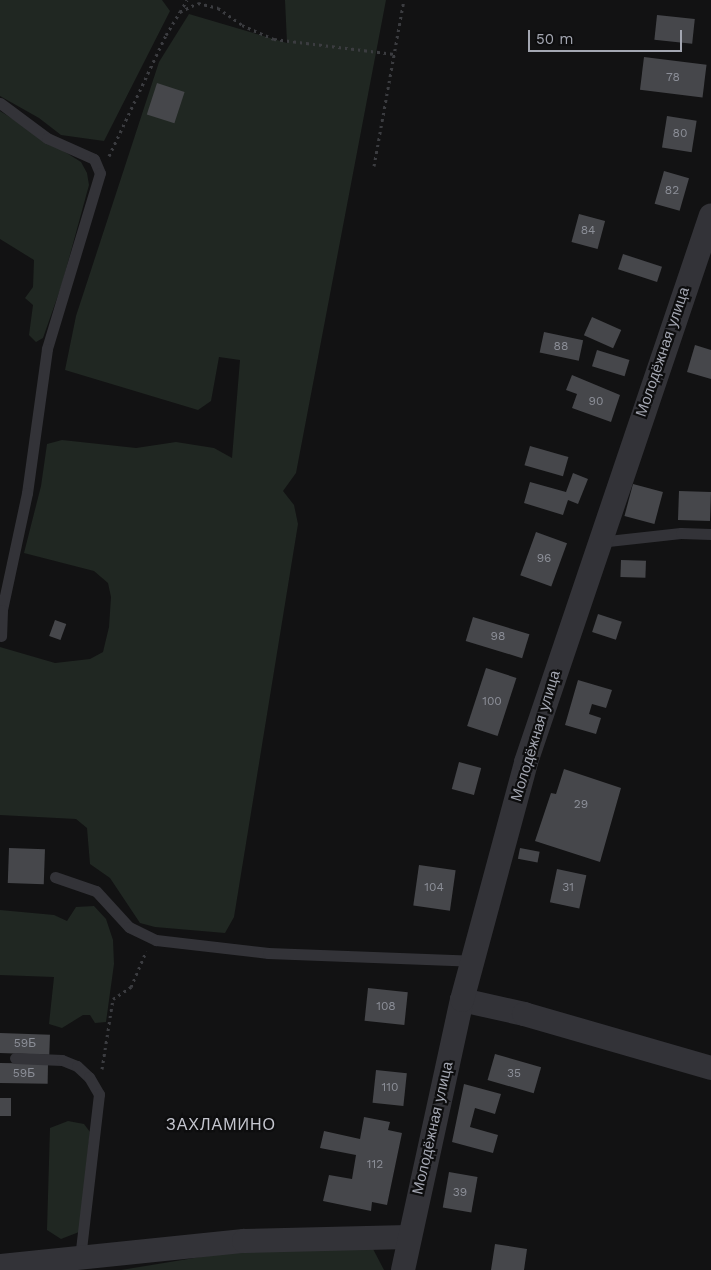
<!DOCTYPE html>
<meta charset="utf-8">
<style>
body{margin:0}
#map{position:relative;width:711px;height:1270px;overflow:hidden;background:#121213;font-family:"Work Sans",sans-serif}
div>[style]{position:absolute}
.green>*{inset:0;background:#202722}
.building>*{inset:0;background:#46474b;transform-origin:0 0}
.path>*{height:3px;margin-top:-1.5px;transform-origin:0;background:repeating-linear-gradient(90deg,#3b3c40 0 2.5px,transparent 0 6.5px)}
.service>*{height:11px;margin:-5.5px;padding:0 5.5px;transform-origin:5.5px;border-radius:5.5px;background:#333338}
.minor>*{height:24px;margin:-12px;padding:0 12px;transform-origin:12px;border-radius:12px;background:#333338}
span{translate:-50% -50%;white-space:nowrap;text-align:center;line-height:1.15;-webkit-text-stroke:4.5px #0d0d0e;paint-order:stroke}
.number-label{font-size:12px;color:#8c8f98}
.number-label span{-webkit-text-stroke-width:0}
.street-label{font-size:15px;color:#a4a7b2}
.neighbourhood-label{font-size:16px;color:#c5c6cf;letter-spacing:1px}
.scale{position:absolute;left:528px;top:30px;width:154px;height:22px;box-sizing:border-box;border:2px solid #a4a7b2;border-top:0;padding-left:6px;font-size:15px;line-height:18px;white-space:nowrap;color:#a4a7b2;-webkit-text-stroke:4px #0d0d0e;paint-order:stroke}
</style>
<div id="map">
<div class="green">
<div style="clip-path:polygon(0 0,162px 0,170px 11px,104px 141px,61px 135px,39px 118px,0 96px)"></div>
<div style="clip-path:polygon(285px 0,386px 0,296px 473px,283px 491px,294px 505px,298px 524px,234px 917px,225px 933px,155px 927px,140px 923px,110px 878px,90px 864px,87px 828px,76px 819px,0 815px,0 647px,55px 663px,90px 659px,103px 652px,109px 627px,111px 597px,108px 583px,94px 571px,24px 553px,41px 486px,47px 444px,62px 440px,136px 448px,176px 442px,214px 448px,232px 458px,240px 360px,219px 357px,211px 401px,198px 410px,65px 370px,76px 316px,159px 62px,189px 14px,287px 43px)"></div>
<div style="clip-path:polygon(0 111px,81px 162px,87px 173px,89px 185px,62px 284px,43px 338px,36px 342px,29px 335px,33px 305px,25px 298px,33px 287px,34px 260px,0 239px)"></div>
<div style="clip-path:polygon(94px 906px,106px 919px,113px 940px,114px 964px,106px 1022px,95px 1023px,90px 1015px,83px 1015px,62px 1028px,49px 1024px,54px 977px,0 975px,0 910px,54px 915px,67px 921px,76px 907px)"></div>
<div style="clip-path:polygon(68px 1121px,84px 1124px,90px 1132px,79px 1232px,61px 1239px,47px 1230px,50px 1128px)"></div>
<div style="clip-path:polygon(372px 1247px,384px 1270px,121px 1270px,243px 1250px)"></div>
</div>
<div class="building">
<div style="left:657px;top:15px;width:38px;height:25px;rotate:6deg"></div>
<div style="left:644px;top:57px;width:63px;height:33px;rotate:7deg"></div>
<div style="left:157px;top:83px;width:29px;height:33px;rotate:18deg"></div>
<div style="left:667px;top:116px;width:30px;height:32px;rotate:9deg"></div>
<div style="left:664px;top:171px;width:26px;height:34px;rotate:16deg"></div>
<div style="left:579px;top:214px;width:27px;height:29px;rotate:15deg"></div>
<div style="left:623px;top:254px;width:41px;height:16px;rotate:18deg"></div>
<div style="left:592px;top:317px;width:32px;height:20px;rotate:24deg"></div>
<div style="left:544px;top:332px;width:40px;height:21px;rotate:12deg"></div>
<div style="clip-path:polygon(695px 345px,711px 350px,711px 379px,687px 372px)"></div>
<div style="left:597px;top:350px;width:34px;height:17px;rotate:17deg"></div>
<div style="clip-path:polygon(572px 375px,620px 395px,611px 422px,572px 408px,577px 394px,566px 390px)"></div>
<div style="left:530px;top:446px;width:40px;height:20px;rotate:16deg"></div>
<div style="clip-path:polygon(573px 473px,588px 479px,578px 504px,568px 500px,563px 515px,524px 503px,530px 482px,566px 492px)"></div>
<div style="left:633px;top:484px;width:31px;height:33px;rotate:15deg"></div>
<div style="left:679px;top:491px;width:32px;height:29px;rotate:2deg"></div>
<div style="left:536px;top:532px;width:33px;height:46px;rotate:20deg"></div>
<div style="left:621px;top:560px;width:25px;height:17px;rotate:2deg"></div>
<div style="left:598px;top:614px;width:25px;height:19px;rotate:18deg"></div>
<div style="left:473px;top:617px;width:59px;height:25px;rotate:17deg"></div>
<div style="left:55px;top:620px;width:12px;height:17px;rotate:20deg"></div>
<div style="left:486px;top:668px;width:32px;height:61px;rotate:18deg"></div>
<div style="clip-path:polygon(578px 680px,612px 690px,606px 708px,592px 704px,589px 714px,601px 718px,596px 734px,565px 725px)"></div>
<div style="left:459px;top:762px;width:23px;height:28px;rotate:15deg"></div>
<div style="clip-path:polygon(564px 769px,621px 788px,600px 862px,535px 841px,551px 793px,556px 794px)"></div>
<div style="left:9px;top:848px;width:36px;height:35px;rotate:2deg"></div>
<div style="left:520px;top:848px;width:20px;height:11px;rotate:11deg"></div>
<div style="left:419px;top:865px;width:37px;height:41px;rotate:8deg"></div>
<div style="left:557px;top:869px;width:30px;height:34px;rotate:12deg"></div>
<div style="left:368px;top:988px;width:40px;height:33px;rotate:6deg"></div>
<div style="left:0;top:1033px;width:50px;height:20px;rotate:2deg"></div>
<div style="left:495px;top:1054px;width:48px;height:27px;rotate:16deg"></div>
<div style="left:0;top:1063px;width:48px;height:20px;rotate:1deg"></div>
<div style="left:376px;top:1070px;width:31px;height:33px;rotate:6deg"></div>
<div style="clip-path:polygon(464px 1084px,501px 1094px,495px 1114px,475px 1108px,470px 1127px,498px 1135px,493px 1153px,452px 1142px)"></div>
<div style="left:0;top:1098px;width:11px;height:18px"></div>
<div style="clip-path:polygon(364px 1117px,390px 1122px,388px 1130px,402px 1133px,387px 1205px,372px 1202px,371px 1211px,323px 1201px,329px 1175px,352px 1179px,356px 1155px,320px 1148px,324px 1131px,360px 1139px)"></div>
<div style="left:449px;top:1172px;width:29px;height:36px;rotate:10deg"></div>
<div style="clip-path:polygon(495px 1244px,527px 1249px,524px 1270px,491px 1270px)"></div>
</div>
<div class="path">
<div style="left:180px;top:12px;width:14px;rotate:-60deg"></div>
<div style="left:109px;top:156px;width:134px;rotate:-64.8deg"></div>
<div style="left:166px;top:35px;width:27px;rotate:-59deg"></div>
<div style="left:180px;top:12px;width:20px;rotate:-27deg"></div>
<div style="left:198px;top:3px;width:21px;rotate:14deg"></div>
<div style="left:218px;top:8px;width:29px;rotate:35deg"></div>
<div style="left:242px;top:25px;width:35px;rotate:24deg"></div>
<div style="left:274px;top:39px;width:121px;rotate:7.1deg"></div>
<div style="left:374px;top:166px;width:169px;rotate:-79.8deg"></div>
<div style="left:102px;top:1069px;width:71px;rotate:-81.1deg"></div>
<div style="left:113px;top:999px;width:22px;rotate:-34deg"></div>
<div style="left:131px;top:987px;width:39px;rotate:-67deg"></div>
</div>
<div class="service">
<div style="left:0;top:103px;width:59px;rotate:36.7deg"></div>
<div style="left:47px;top:138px;width:51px;rotate:24.1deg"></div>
<div style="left:94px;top:159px;width:15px;rotate:67deg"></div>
<div style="left:100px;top:173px;width:184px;rotate:106.8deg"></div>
<div style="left:47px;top:349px;width:145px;rotate:97.9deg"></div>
<div style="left:27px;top:493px;width:120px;rotate:102.1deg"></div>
<div style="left:2px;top:610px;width:26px;rotate:92deg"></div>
<div style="left:599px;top:542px;width:82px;rotate:-6.3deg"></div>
<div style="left:681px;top:533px;width:30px;rotate:2deg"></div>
<div style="left:55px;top:877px;width:43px;rotate:18.9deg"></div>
<div style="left:96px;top:891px;width:49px;rotate:47.5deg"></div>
<div style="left:129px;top:927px;width:30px;rotate:26deg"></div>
<div style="left:156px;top:940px;width:113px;rotate:6.6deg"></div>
<div style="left:268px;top:953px;width:204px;rotate:2.2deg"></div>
<div style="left:15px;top:1058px;width:47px;rotate:2.4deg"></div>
<div style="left:62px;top:1060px;width:16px;rotate:22deg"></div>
<div style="left:77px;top:1066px;width:16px;rotate:43deg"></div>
<div style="left:89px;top:1077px;width:20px;rotate:60deg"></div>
<div style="left:99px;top:1094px;width:164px;rotate:96.6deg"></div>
</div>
<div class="minor">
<div style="left:462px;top:1000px;width:64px;rotate:12.7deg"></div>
<div style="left:524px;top:1014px;width:195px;rotate:16.1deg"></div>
<div style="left:0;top:1266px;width:245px;rotate:-5.9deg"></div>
<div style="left:244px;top:1241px;width:164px;rotate:-1.4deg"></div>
<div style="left:403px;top:1270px;width:276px;rotate:-77.7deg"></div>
<div style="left:462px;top:1000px;width:246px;rotate:-74.9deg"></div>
<div style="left:526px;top:762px;width:577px;rotate:-71.31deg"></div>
</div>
<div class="number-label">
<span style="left:673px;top:78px">78</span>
<span style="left:680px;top:134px">80</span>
<span style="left:672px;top:191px">82</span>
<span style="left:588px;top:231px">84</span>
<span style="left:561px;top:347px">88</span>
<span style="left:596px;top:402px">90</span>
<span style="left:544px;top:559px">96</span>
<span style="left:498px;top:637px">98</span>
<span style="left:492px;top:702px">100</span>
<span style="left:581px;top:805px">29</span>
<span style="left:434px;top:888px">104</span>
<span style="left:568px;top:888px">31</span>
<span style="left:386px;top:1007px">108</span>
<span style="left:25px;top:1044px">59Б</span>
<span style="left:24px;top:1074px">59Б</span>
<span style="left:514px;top:1074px">35</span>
<span style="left:390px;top:1088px">110</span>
<span style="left:375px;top:1165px">112</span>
<span style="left:460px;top:1193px">39</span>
</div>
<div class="street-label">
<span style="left:663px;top:352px;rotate:-71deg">Молодёжная улица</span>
<span style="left:536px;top:736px;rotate:-73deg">Молодёжная улица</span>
<span style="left:433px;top:1128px;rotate:-77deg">Молодёжная улица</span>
</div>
<div class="neighbourhood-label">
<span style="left:221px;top:1125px">ЗАХЛАМИНО</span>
</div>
<div class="scale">50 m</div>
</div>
